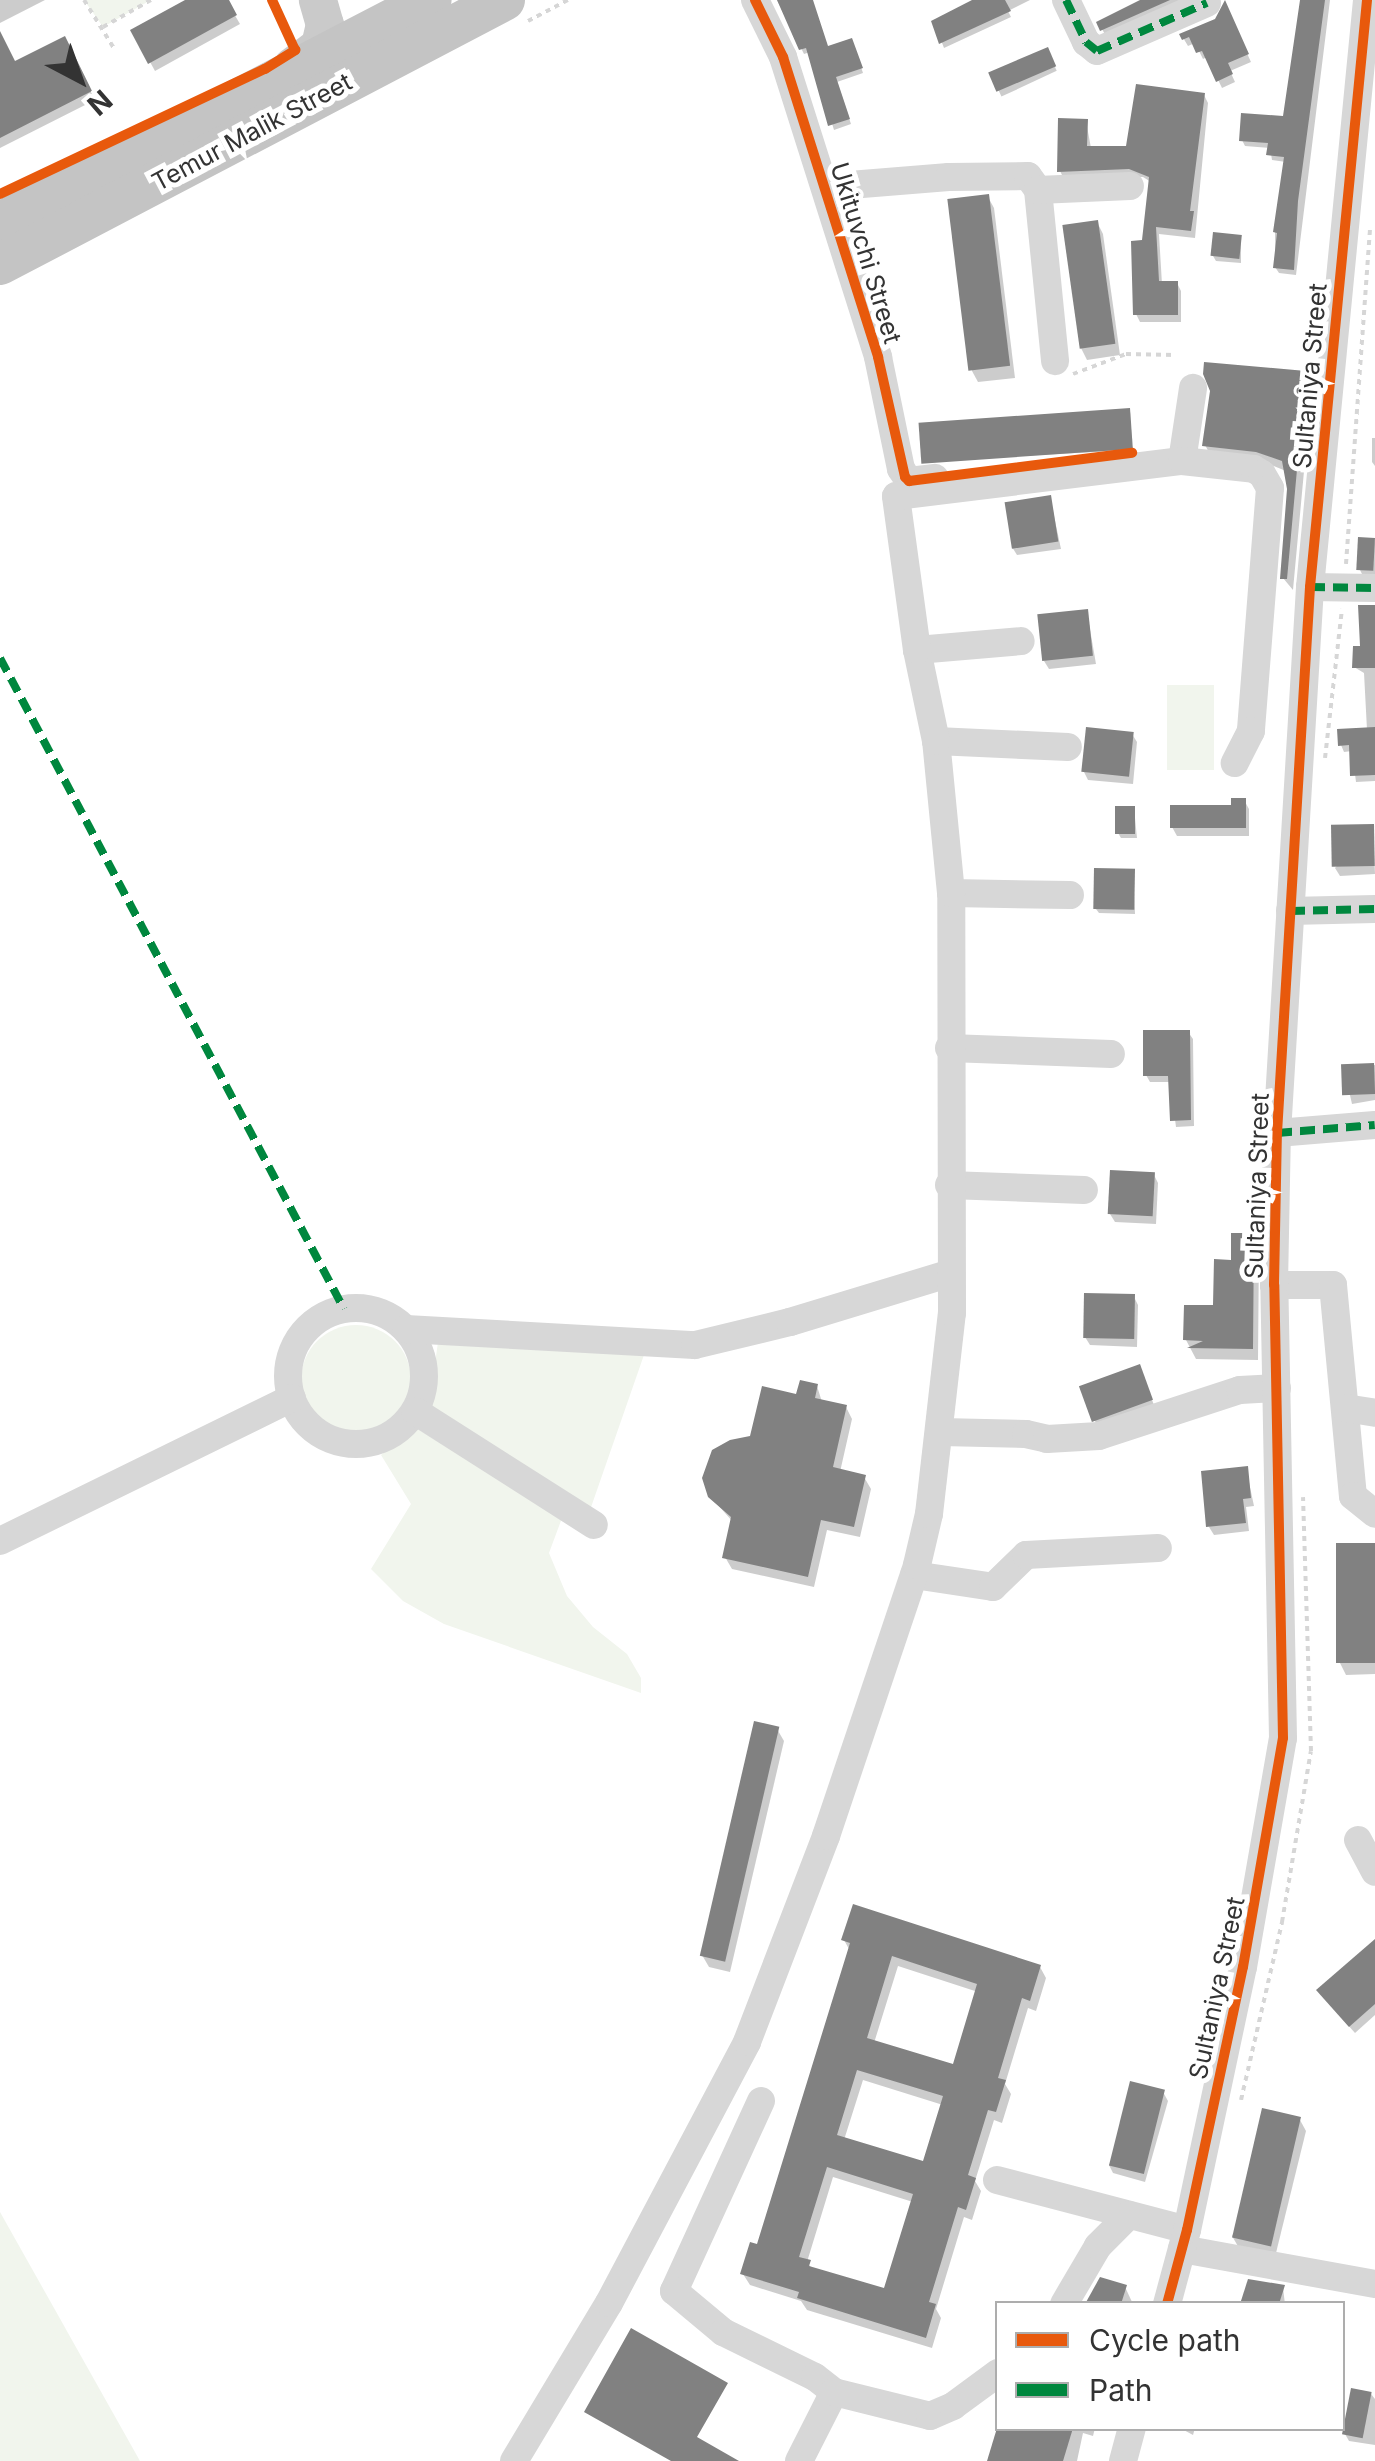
<!DOCTYPE html>
<meta charset="utf-8">
<style>
body{margin:0}
#map{position:relative;width:1375px;height:2461px;overflow:hidden;background:#fff;font-family:Inter,sans-serif}
div>[style]{position:absolute}
.green>*{inset:0;background:#f1f5ed;transform-origin:0 0}
.round{border-radius:50%}
.shadow>*{inset:0;background:#0003;transform-origin:0 0}
.building>*{inset:0;background:#818181;transform-origin:0 0}
.path>*{height:4px;margin-top:-2px;transform-origin:0;background:repeating-linear-gradient(90deg,#d6d6d6 0 5px,transparent 0 10px)}
.minor>*{height:28px;margin:-14px;padding:0 14px;transform-origin:14px;border-radius:14px;background:#d7d7d7}
.minor>.ring{margin:-14px;padding:0;box-sizing:content-box;background:none;border:28px solid #d7d7d7;border-radius:50%}
.major>*{height:38px;margin:-19px;padding:0 19px;transform-origin:19px;border-radius:19px;background:#cacaca}
.highway>*{height:42px;margin:-21px;padding:0 21px;transform-origin:21px;border-radius:21px;background:#c4c4c4}
.quiet>*{height:8px;margin-top:-4px;transform-origin:0;background:repeating-linear-gradient(90deg,#00873e 0 15px,transparent 0 23px)}
.cycleway>*{height:10px;margin:-5px;padding:0 5px;transform-origin:5px;border-radius:5px;background:#e8590c}
span{translate:-50% -50%;white-space:nowrap;text-align:center;line-height:1.15;-webkit-text-stroke:10px #fff;paint-order:stroke}
.street-label{font-size:25px;color:#333}
.legend{position:absolute;left:995px;top:2301px;width:350px;height:130px;box-sizing:border-box;background:#fff;border:2px solid #adadad;margin:0;padding:12px 18px;list-style:none;font-size:30px;color:#333}
.legend li{display:flex;align-items:center;gap:20px;height:50px}
.legend b{width:50px;border:2px solid #adadad}
.north{position:absolute;left:30px;top:30px;width:100px;height:100px;-webkit-text-stroke:8px #fff;paint-order:stroke;rotate:139deg;font-size:28px;font-weight:700;line-height:40px;text-align:center;color:#333}
.north::after{content:'';display:block;margin:auto;width:35px;height:45px;background:#333;clip-path:polygon(50% 0,100% 100%,50% 72%,0 100%)}
</style>
<div id="map">
<div class="green">
<div style="clip-path:polygon(84px 0,151px 0,103px 27px)"></div>
<div style="left:1167px;top:685px;width:47px;height:85px"></div>
<div class="round" style="left:301px;top:1325px;width:110px;height:110px"></div>
<div style="clip-path:polygon(438px 1342px,645px 1352px,589px 1513px,429px 1407px)"></div>
<div style="clip-path:polygon(413px 1426px,562px 1518px,549px 1553px,567px 1596px,593px 1627px,627px 1654px,641px 1678px,641px 1693px,444px 1624px,403px 1601px,371px 1569px,411px 1504px,381px 1455px)"></div>
<div style="clip-path:polygon(0 2212px,140px 2461px,0 2461px)"></div>
</div>
<div class="shadow">
<div style="clip-path:polygon(0 0,45px 0,0 23px)"></div>
<div style="clip-path:polygon(190px 0,226px 0,240px 24px,155px 71px,133px 31px)"></div>
<div style="clip-path:polygon(777px 0,810px 0,828px 49px,854px 46px,863px 73px,837px 82px,851px 124px,834px 130px,810px 52px,804px 54px)"></div>
<div style="clip-path:polygon(978px 0,1030px 0,1008px 11px,1011px 17px,944px 48px,934px 22px)"></div>
<div style="clip-path:polygon(1146px 0,1187px 0,1106px 36px,1099px 24px)"></div>
<div style="clip-path:polygon(1302px 0,1330px 0,1296px 275px,1279px 273px,1275px 267px,1275px 232px,1286px 162px,1272px 160px,1270px 148px,1245px 146px,1242px 140px,1285px 118px)"></div>
<div style="clip-path:polygon(1230px 16px,1251px 62px,1230px 71px,1235px 82px,1222px 88px,1207px 57px,1203px 59px,1195px 43px,1188px 46px,1182px 36px)"></div>
<div style="clip-path:polygon(0 35px,15px 64px,64px 39px,95px 100px,0 148px)"></div>
<div style="left:1047px;top:50px;width:23px;height:61px;rotate:65deg"></div>
<div style="clip-path:polygon(1204px 95px,1208px 103px,1195px 238px,1159px 234px,1162px 284px,1177px 283px,1181px 291px,1181px 322px,1140px 322px,1136px 314px,1151px 182px,1143px 177px,1064px 179px,1060px 171px,1086px 121px,1091px 148px,1128px 148px)"></div>
<div style="clip-path:polygon(988px 197px,994px 208px,1015px 378px,978px 382px,972px 371px)"></div>
<div style="clip-path:polygon(1097px 222px,1103px 234px,1120px 355px,1087px 360px,1081px 348px)"></div>
<div style="clip-path:polygon(1241px 237px,1241px 263px,1216px 261px,1213px 256px)"></div>
<div style="clip-path:polygon(1305px 374px,1312px 385px,1293px 590px,1283px 578px,1290px 489px,1286px 471px,1264px 462px,1211px 456px,1205px 445px)"></div>
<div style="clip-path:polygon(1130px 412px,1132px 450px,925px 461px)"></div>
<div style="clip-path:polygon(1372px 438px,1375px 438px,1375px 466px,1372px 462px)"></div>
<div style="clip-path:polygon(1050px 497px,1061px 549px,1017px 555px,1012px 547px)"></div>
<div style="clip-path:polygon(1375px 540px,1375px 577px,1363px 576px,1360px 570px)"></div>
<div style="clip-path:polygon(1375px 607px,1375px 781px,1356px 782px,1352px 751px,1344px 752px,1341px 745px,1367px 730px,1364px 673px,1354px 667px)"></div>
<div style="clip-path:polygon(1087px 612px,1096px 664px,1049px 669px,1044px 661px)"></div>
<div style="clip-path:polygon(1132px 734px,1137px 742px,1133px 784px,1088px 780px,1084px 772px)"></div>
<div style="clip-path:polygon(1244px 800px,1249px 809px,1249px 836px,1177px 836px,1172px 827px)"></div>
<div style="clip-path:polygon(1134px 808px,1137px 838px,1121px 838px,1118px 833px)"></div>
<div style="clip-path:polygon(1373px 826px,1375px 874px,1340px 876px,1335px 868px)"></div>
<div style="clip-path:polygon(1133px 871px,1135px 914px,1099px 913px,1096px 909px)"></div>
<div style="clip-path:polygon(1188px 1032px,1193px 1039px,1194px 1126px,1176px 1127px,1170px 1082px,1150px 1082px,1146px 1075px)"></div>
<div style="clip-path:polygon(1375px 1065px,1375px 1100px,1352px 1104px,1344px 1069px)"></div>
<div style="clip-path:polygon(1154px 1175px,1158px 1183px,1156px 1224px,1115px 1222px,1110px 1214px)"></div>
<div style="clip-path:polygon(1252px 1235px,1259px 1247px,1258px 1360px,1196px 1359px,1186px 1340px,1216px 1307px,1234px 1262px)"></div>
<div style="clip-path:polygon(1134px 1297px,1138px 1305px,1137px 1347px,1090px 1345px,1085px 1337px)"></div>
<div style="clip-path:polygon(1143px 1375px,1155px 1408px,1098px 1426px,1093px 1418px)"></div>
<div style="clip-path:polygon(817px 1386px,822px 1402px,846px 1407px,852px 1419px,840px 1472px,864px 1477px,871px 1489px,860px 1537px,827px 1530px,814px 1587px,732px 1569px,725px 1557px,733px 1522px,710px 1496px,752px 1438px)"></div>
<div style="clip-path:polygon(1246px 1468px,1254px 1506px,1246px 1507px,1249px 1531px,1214px 1535px,1209px 1527px)"></div>
<div style="clip-path:polygon(1375px 1546px,1375px 1674px,1346px 1675px,1340px 1663px)"></div>
<div style="clip-path:polygon(777px 1729px,784px 1741px,730px 1972px,709px 1967px,702px 1955px)"></div>
<div style="clip-path:polygon(evenodd,844px 1940px,1040px 1967px,1046px 1978px,1036px 2011px,1028px 2008px,1005px 2084px,1011px 2094px,1002px 2123px,994px 2120px,975px 2181px,981px 2191px,972px 2220px,964px 2217px,936px 2309px,941px 2318px,932px 2348px,807px 2310px,801px 2301px,750px 2285px,743px 2274px,759px 2247px,850px 1951px,844px 1940px,898px 1966px,978px 1992px,954px 2067px,874px 2043px,898px 1966px,844px 1940px,863px 2080px,943px 2105px,924px 2164px,844px 2140px,863px 2080px,844px 1940px,833px 2177px,913px 2202px,886px 2291px,813px 2270px,807px 2262px,833px 2177px)"></div>
<div style="clip-path:polygon(1375px 1942px,1375px 2015px,1355px 2033px,1324px 1998px)"></div>
<div style="clip-path:polygon(1163px 2092px,1168px 2101px,1145px 2182px,1113px 2173px,1109px 2165px)"></div>
<div style="clip-path:polygon(1300px 2120px,1306px 2131px,1275px 2257px,1239px 2248px,1232px 2236px)"></div>
<div style="clip-path:polygon(1125px 2287px,1133px 2304px,1087px 2304px)"></div>
<div style="clip-path:polygon(1283px 2288px,1285px 2304px,1243px 2304px)"></div>
<div style="clip-path:polygon(1371px 2394px,1375px 2399px,1375px 2445px,1349px 2441px,1345px 2434px)"></div>
<div style="clip-path:polygon(999px 2428px,1095px 2428px,1093px 2436px,1083px 2433px,1077px 2461px,989px 2461px)"></div>
<div style="clip-path:polygon(1180px 2428px,1195px 2428px,1193px 2435px)"></div>
</div>
<div class="building">
<div style="clip-path:polygon(185px 0,229px 0,237px 15px,148px 64px,130px 30px)"></div>
<div style="clip-path:polygon(777px 0,813px 0,828px 46px,852px 38px,863px 68px,836px 77px,850px 119px,828px 126px,806px 48px,799px 50px)"></div>
<div style="clip-path:polygon(972px 0,1005px 0,1011px 11px,939px 44px,931px 21px)"></div>
<div style="clip-path:polygon(1140px 0,1170px 0,1100px 31px,1096px 22px)"></div>
<div style="clip-path:polygon(1225px 0,1249px 54px,1228px 63px,1233px 74px,1216px 82px,1202px 51px,1196px 53px,1189px 37px,1182px 40px,1179px 34px,1215px 19px)"></div>
<div style="clip-path:polygon(1300px 0,1325px 0,1298px 201px,1294px 270px,1273px 268px,1277px 233px,1273px 232px,1284px 157px,1266px 155px,1268px 143px,1239px 141px,1241px 113px,1283px 116px)"></div>
<div style="clip-path:polygon(0 31px,15px 61px,65px 36px,92px 91px,0 138px)"></div>
<div style="left:1048px;top:47px;width:21px;height:65px;rotate:67deg"></div>
<div style="clip-path:polygon(1136px 84px,1205px 93px,1190px 211px,1194px 211px,1191px 231px,1156px 227px,1159px 281px,1178px 281px,1178px 315px,1133px 315px,1131px 241px,1142px 240px,1149px 177px,1129px 169px,1057px 172px,1058px 118px,1088px 119px,1087px 146px,1126px 146px)"></div>
<div style="left:989px;top:194px;width:173px;height:42px;rotate:83deg"></div>
<div style="left:1098px;top:220px;width:125px;height:36px;rotate:82deg"></div>
<div style="left:1213px;top:232px;width:29px;height:24px;rotate:6deg"></div>
<div style="clip-path:polygon(1204px 362px,1306px 371px,1287px 579px,1280px 579px,1287px 489px,1282px 461px,1256px 452px,1202px 446px,1210px 391px,1203px 374px)"></div>
<div style="left:1130px;top:408px;width:41px;height:212px;rotate:86deg"></div>
<div style="left:1051px;top:495px;width:47px;height:47px;rotate:81deg"></div>
<div style="left:1358px;top:537px;width:17px;height:33px;rotate:3deg"></div>
<div style="clip-path:polygon(1358px 605px,1375px 605px,1375px 668px,1352px 668px,1353px 646px,1360px 646px)"></div>
<div style="left:1088px;top:609px;width:47px;height:51px;rotate:84deg"></div>
<div style="left:1086px;top:727px;width:48px;height:45px;rotate:6deg"></div>
<div style="clip-path:polygon(1375px 727px,1375px 775px,1350px 776px,1349px 745px,1338px 746px,1337px 729px)"></div>
<div style="clip-path:polygon(1231px 798px,1246px 798px,1246px 828px,1170px 828px,1170px 805px,1231px 805px)"></div>
<div style="left:1115px;top:806px;width:20px;height:28px"></div>
<div style="left:1374px;top:824px;width:42px;height:43px;rotate:89deg"></div>
<div style="left:1094px;top:868px;width:41px;height:41px;rotate:1deg"></div>
<div style="clip-path:polygon(1143px 1030px,1190px 1030px,1191px 1120px,1170px 1121px,1168px 1076px,1143px 1076px)"></div>
<div style="left:1374px;top:1063px;width:31px;height:33px;rotate:88deg"></div>
<div style="left:1110px;top:1170px;width:45px;height:44px;rotate:3deg"></div>
<div style="clip-path:polygon(1231px 1233px,1254px 1233px,1253px 1349px,1187px 1348px,1203px 1341px,1183px 1340px,1184px 1305px,1213px 1305px,1214px 1259px,1231px 1260px)"></div>
<div style="left:1084px;top:1293px;width:51px;height:45px;rotate:1deg"></div>
<div style="left:1140px;top:1364px;width:38px;height:65px;rotate:70deg"></div>
<div style="clip-path:polygon(800px 1380px,818px 1384px,815px 1398px,847px 1405px,833px 1467px,866px 1475px,854px 1527px,821px 1520px,808px 1577px,722px 1558px,731px 1517px,708px 1497px,702px 1478px,712px 1450px,730px 1440px,750px 1436px,762px 1386px,796px 1394px)"></div>
<div style="clip-path:polygon(1248px 1466px,1251px 1498px,1243px 1499px,1246px 1523px,1206px 1527px,1201px 1471px)"></div>
<div style="left:1375px;top:1543px;width:120px;height:39px;rotate:90deg"></div>
<div style="left:754px;top:1721px;width:26px;height:241px;rotate:13deg"></div>
<div style="clip-path:polygon(evenodd,853px 1904px,1041px 1965px,1030px 2001px,1022px 1998px,998px 2078px,1006px 2080px,996px 2112px,988px 2110px,968px 2175px,976px 2178px,966px 2210px,958px 2207px,929px 2302px,936px 2304px,926px 2338px,797px 2298px,799px 2292px,740px 2274px,750px 2242px,757px 2244px,850px 1943px,841px 1940px,853px 1904px,892px 1956px,977px 1984px,953px 2064px,867px 2038px,892px 1956px,853px 1904px,857px 2070px,943px 2096px,923px 2161px,837px 2135px,857px 2070px,853px 1904px,827px 2167px,913px 2194px,884px 2288px,809px 2266px,811px 2260px,799px 2257px,827px 2167px)"></div>
<div style="clip-path:polygon(1375px 1939px,1375px 2004px,1349px 2027px,1316px 1990px)"></div>
<div style="left:1130px;top:2081px;width:36px;height:87px;rotate:14deg"></div>
<div style="left:1262px;top:2108px;width:40px;height:133px;rotate:13deg"></div>
<div style="clip-path:polygon(1100px 2277px,1127px 2285px,1121px 2304px,1085px 2304px)"></div>
<div style="clip-path:polygon(1248px 2279px,1285px 2285px,1279px 2304px,1240px 2304px)"></div>
<div style="clip-path:polygon(631px 2328px,728px 2383px,697px 2437px,739px 2461px,671px 2461px,584px 2412px)"></div>
<div style="left:1351px;top:2388px;width:21px;height:47px;rotate:11deg"></div>
<div style="clip-path:polygon(997px 2428px,1073px 2428px,1063px 2461px,987px 2461px)"></div>
</div>
<div class="path">
<div style="left:84px;top:0;width:59px;rotate:58.2deg"></div>
<div style="left:272px;top:0;width:40px;rotate:65deg"></div>
<div style="left:528px;top:21px;width:45px;rotate:-27.7deg"></div>
<div style="left:103px;top:27px;width:55px;rotate:-29.4deg"></div>
<div style="left:1073px;top:374px;width:57px;rotate:-20.7deg"></div>
<div style="left:1126px;top:354px;width:49px;rotate:1.2deg"></div>
<div style="left:1346px;top:564px;width:335px;rotate:-85.9deg"></div>
<div style="left:1325px;top:758px;width:150px;rotate:-83.5deg"></div>
<div style="left:1241px;top:2100px;width:183px;rotate:-77deg"></div>
<div style="left:1282px;top:1922px;width:173px;rotate:-80.4deg"></div>
<div style="left:1311px;top:1751px;width:254px;rotate:-91.8deg"></div>
</div>
<div class="minor">
<div style="left:755px;top:0;width:64px;rotate:63.8deg"></div>
<div style="left:783px;top:57px;width:315px;rotate:72.4deg"></div>
<div style="left:878px;top:357px;width:114px;rotate:78.4deg"></div>
<div style="left:901px;top:469px;width:14px;rotate:56deg"></div>
<div style="left:909px;top:481px;width:26px;rotate:-7deg"></div>
<div style="left:1066px;top:0;width:47px;rotate:64.5deg"></div>
<div style="left:1086px;top:42px;width:14px;rotate:39deg"></div>
<div style="left:1097px;top:51px;width:120px;rotate:-23.6deg"></div>
<div style="left:825px;top:187px;width:124px;rotate:-4.6deg"></div>
<div style="left:949px;top:177px;width:79px;rotate:-0.7deg"></div>
<div style="left:1028px;top:176px;width:17px;rotate:54deg"></div>
<div style="left:1038px;top:190px;width:172px;rotate:84.3deg"></div>
<div style="left:1038px;top:190px;width:92px;rotate:-2.5deg"></div>
<div style="left:1182px;top:461px;width:74px;rotate:-81.4deg"></div>
<div style="left:1310px;top:587px;width:65px;rotate:0.9deg"></div>
<div style="left:917px;top:650px;width:104px;rotate:-4.9deg"></div>
<div style="left:936px;top:741px;width:132px;rotate:2.6deg"></div>
<div style="left:951px;top:893px;width:119px;rotate:1deg"></div>
<div style="left:1290px;top:911px;width:85px;rotate:-1.3deg"></div>
<div style="left:949px;top:1048px;width:162px;rotate:2.1deg"></div>
<div style="left:1277px;top:1133px;width:98px;rotate:-4.7deg"></div>
<div style="left:949px;top:1185px;width:135px;rotate:2.1deg"></div>
<div style="left:1274px;top:1285px;width:59px"></div>
<div style="left:1333px;top:1285px;width:212px;rotate:84.6deg"></div>
<div style="left:1353px;top:1496px;width:28px;rotate:39deg"></div>
<div class="ring" style="left:288px;top:1308px;width:108px;height:108px"></div>
<div style="left:406px;top:1329px;width:289px;rotate:3.2deg"></div>
<div style="left:695px;top:1345px;width:98px;rotate:-13.6deg"></div>
<div style="left:790px;top:1322px;width:168px;rotate:-16.9deg"></div>
<div style="left:1345px;top:1408px;width:30px;rotate:9deg"></div>
<div style="left:415px;top:1411px;width:212px;rotate:32.5deg"></div>
<div style="left:941px;top:1432px;width:85px;rotate:1.3deg"></div>
<div style="left:1026px;top:1434px;width:22px;rotate:13deg"></div>
<div style="left:1047px;top:1439px;width:52px;rotate:-3.3deg"></div>
<div style="left:1099px;top:1436px;width:148px;rotate:-18.1deg"></div>
<div style="left:1240px;top:1390px;width:37px;rotate:-3deg"></div>
<div style="left:0;top:1541px;width:325px;rotate:-26.1deg"></div>
<div style="left:914px;top:1575px;width:80px;rotate:8.6deg"></div>
<div style="left:993px;top:1587px;width:46px;rotate:-44.1deg"></div>
<div style="left:1026px;top:1555px;width:132px;rotate:-3deg"></div>
<div style="left:1358px;top:1840px;width:36px;rotate:62deg"></div>
<div style="left:761px;top:2101px;width:209px;rotate:114.6deg"></div>
<div style="left:674px;top:2291px;width:64px;rotate:39.9deg"></div>
<div style="left:723px;top:2332px;width:102px;rotate:26.1deg"></div>
<div style="left:815px;top:2377px;width:24px;rotate:38deg"></div>
<div style="left:997px;top:2180px;width:196px;rotate:14.7deg"></div>
<div style="left:1182px;top:2249px;width:196px;rotate:10.3deg"></div>
<div style="left:1064px;top:2304px;width:67px;rotate:-59.6deg"></div>
<div style="left:1098px;top:2246px;width:44px;rotate:-45deg"></div>
<div style="left:1167px;top:2304px;width:77px;rotate:-74.9deg"></div>
<div style="left:1187px;top:2230px;width:269px;rotate:-78deg"></div>
<div style="left:1243px;top:1967px;width:232px;rotate:-80.1deg"></div>
<div style="left:1283px;top:1738px;width:453px;rotate:-91.1deg"></div>
<div style="left:1274px;top:1285px;width:152px;rotate:-88.9deg"></div>
<div style="left:1277px;top:1133px;width:547px;rotate:-86.54deg"></div>
<div style="left:1310px;top:587px;width:590px;rotate:-84.45deg"></div>
<div style="left:514px;top:2461px;width:184px;rotate:-59deg"></div>
<div style="left:609px;top:2303px;width:295px;rotate:-62.1deg"></div>
<div style="left:747px;top:2042px;width:221px;rotate:-69deg"></div>
<div style="left:826px;top:1836px;width:286px;rotate:-71.4deg"></div>
<div style="left:917px;top:1565px;width:52px;rotate:-76.8deg"></div>
<div style="left:929px;top:1514px;width:202px;rotate:-83.5deg"></div>
<div style="left:952px;top:1313px;width:420px;rotate:-90.1deg"></div>
<div style="left:951px;top:893px;width:153px;rotate:-95.6deg"></div>
<div style="left:936px;top:741px;width:93px;rotate:-101.8deg"></div>
<div style="left:917px;top:650px;width:155px;rotate:-97.8deg"></div>
<div style="left:896px;top:496px;width:288px;rotate:-7deg"></div>
<div style="left:1182px;top:461px;width:72px;rotate:6.3deg"></div>
<div style="left:1254px;top:469px;width:9px;rotate:32deg"></div>
<div style="left:1262px;top:474px;width:16px;rotate:60deg"></div>
<div style="left:1270px;top:488px;width:244px;rotate:94.5deg"></div>
<div style="left:1251px;top:731px;width:36px;rotate:117deg"></div>
<div style="left:799px;top:2461px;width:77px;rotate:-63.1deg"></div>
<div style="left:834px;top:2392px;width:99px;rotate:14deg"></div>
<div style="left:930px;top:2416px;width:25px;rotate:-23deg"></div>
<div style="left:953px;top:2406px;width:56px;rotate:-36.3deg"></div>
<div style="left:1123px;top:2461px;width:34px;rotate:-75deg"></div>
</div>
<div class="major">
<div style="left:292px;top:67px;width:35px;rotate:-37deg"></div>
<div style="left:320px;top:46px;width:22px;rotate:-77deg"></div>
<div style="left:325px;top:25px;width:26px;rotate:-106deg"></div>
</div>
<div class="highway">
<div style="left:0;top:223px;width:485px;rotate:-27.4deg"></div>
<div style="left:0;top:264px;width:569px;rotate:-27.65deg"></div>
</div>
<div class="quiet">
<div style="left:1066px;top:0;width:47px;rotate:64.5deg"></div>
<div style="left:1086px;top:42px;width:14px;rotate:39deg"></div>
<div style="left:1097px;top:51px;width:120px;rotate:-23.6deg"></div>
<div style="left:1310px;top:587px;width:65px;rotate:0.9deg"></div>
<div style="left:0;top:658px;width:736px;rotate:62.15deg"></div>
<div style="left:1290px;top:911px;width:85px;rotate:-1.3deg"></div>
<div style="left:1277px;top:1133px;width:98px;rotate:-4.7deg"></div>
</div>
<div class="cycleway">
<div style="left:755px;top:0;width:64px;rotate:63.8deg"></div>
<div style="left:783px;top:57px;width:315px;rotate:72.4deg"></div>
<div style="left:878px;top:357px;width:123px;rotate:77.3deg"></div>
<div style="left:905px;top:477px;width:6px;rotate:45deg"></div>
<div style="left:909px;top:481px;width:225px;rotate:-7.2deg"></div>
<div style="left:0;top:194px;width:293px;rotate:-25.3deg"></div>
<div style="left:265px;top:69px;width:36px;rotate:-32deg"></div>
<div style="left:295px;top:50px;width:55px;rotate:-114.7deg"></div>
<div style="left:1167px;top:2304px;width:77px;rotate:-74.9deg"></div>
<div style="left:1187px;top:2230px;width:269px;rotate:-78deg"></div>
<div style="left:1243px;top:1967px;width:232px;rotate:-80.1deg"></div>
<div style="left:1283px;top:1738px;width:453px;rotate:-91.1deg"></div>
<div style="left:1274px;top:1285px;width:152px;rotate:-88.9deg"></div>
<div style="left:1277px;top:1133px;width:547px;rotate:-86.54deg"></div>
<div style="left:1310px;top:587px;width:590px;rotate:-84.45deg"></div>
</div>
<div class="street-label">
<span style="left:252px;top:132px;rotate:-28deg">Temur Malik Street</span>
<span style="left:866px;top:253px;rotate:73deg">Ukituvchi Street</span>
<span style="left:1310px;top:376px;rotate:-85deg">Sultаniya Street</span>
<span style="left:1257px;top:1186px;rotate:-88deg">Sultаniya Street</span>
<span style="left:1217px;top:1988px;rotate:-78deg">Sultаniya Street</span>
</div>
<ul class="legend">
<li><b style="height:12px;background:#e8590c"></b>Cycle path</li>
<li><b style="height:12px;background:#00873e"></b>Path</li>
</ul>
<div class="north">N</div>
</div>
